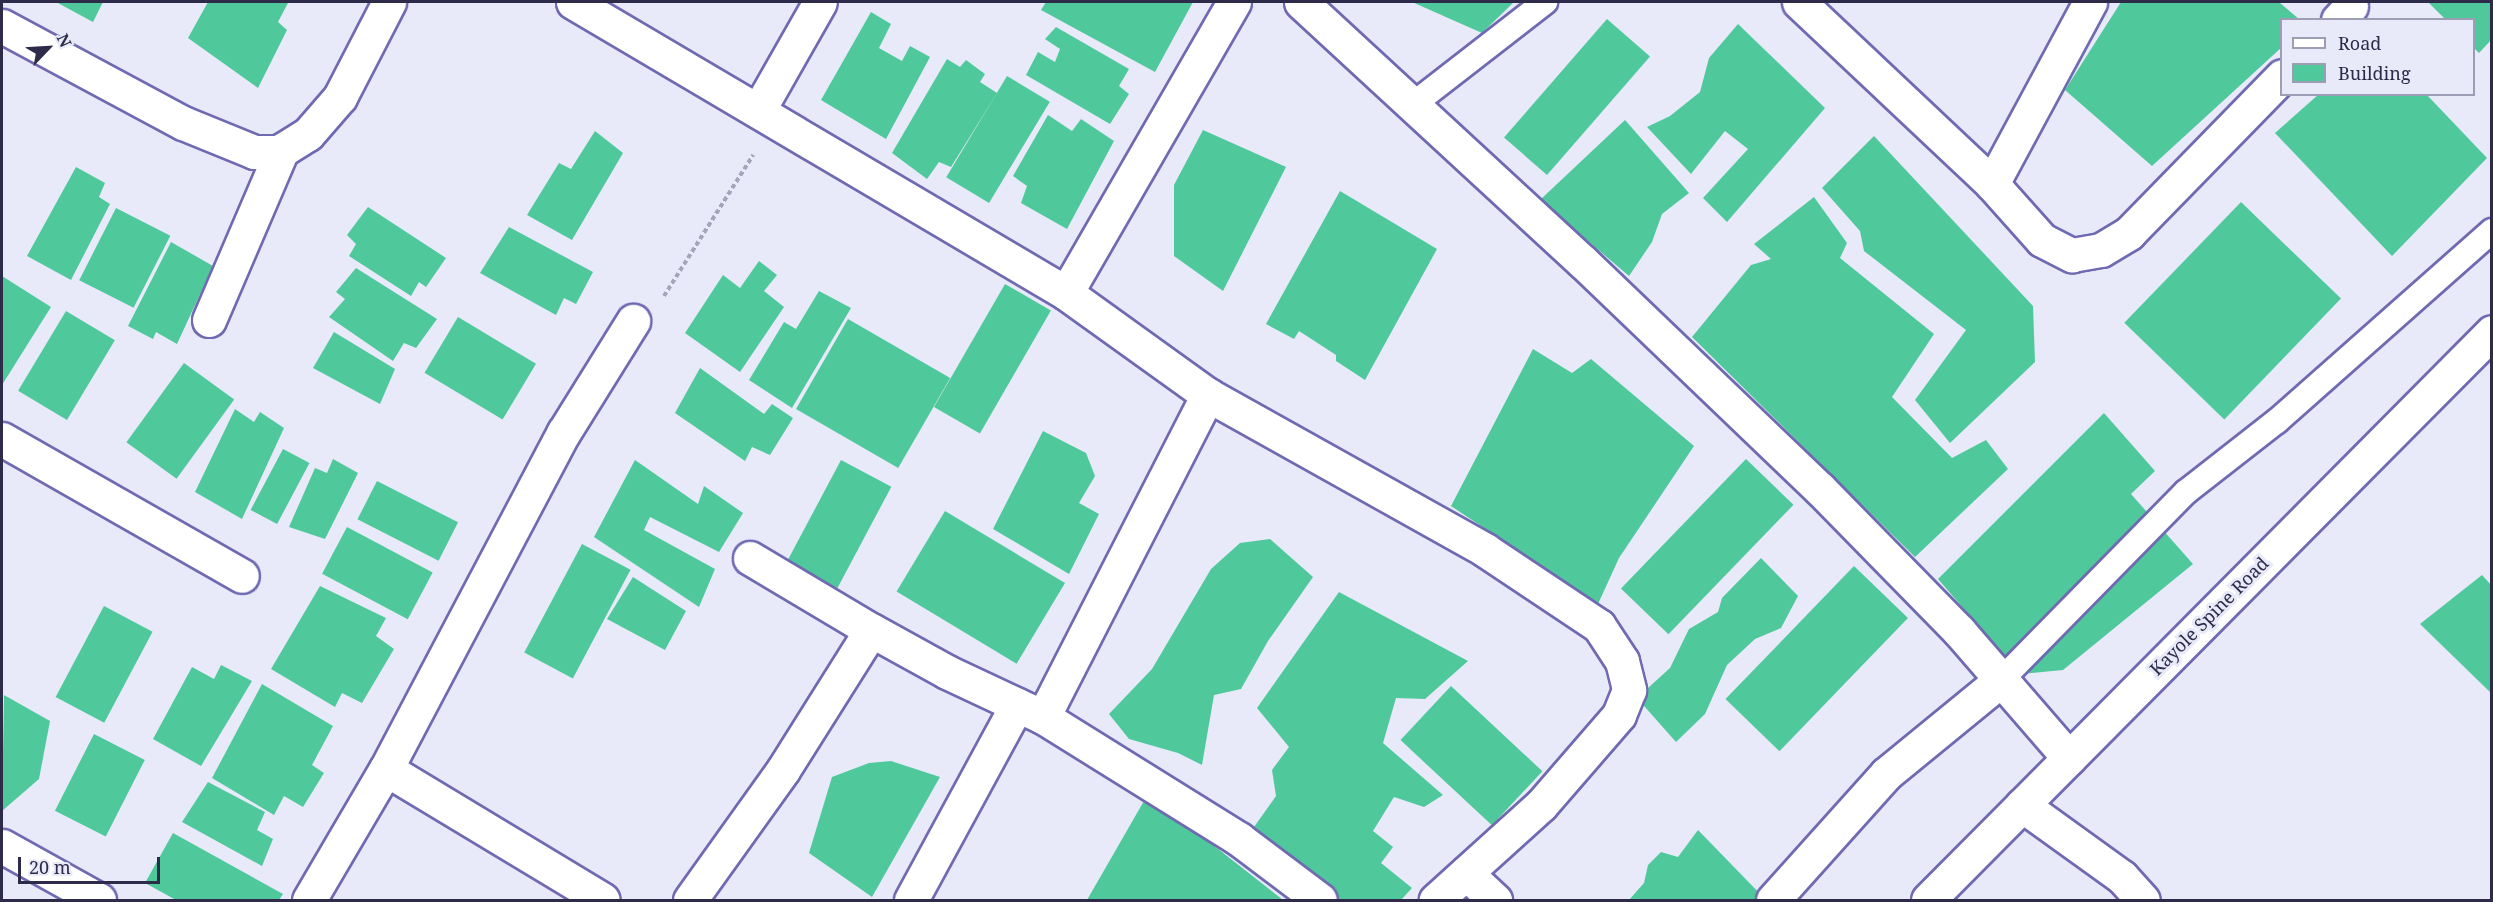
<!DOCTYPE html>
<style>
body{margin:0}
#map{position:relative;width:2493px;height:902px;overflow:hidden;background:#e8e9f9;font-family:"Noto Serif",serif}
div>[style]{position:absolute}
.building>*{inset:0;background:#4fc99c;transform-origin:0 0}
.path>*{height:4px;margin-top:-2px;transform-origin:0;background:repeating-linear-gradient(90deg,#a5a4ba 0 4.5px,transparent 0 7.5px)}
.roads{filter:drop-shadow(2px 0 #6f6ab1) drop-shadow(-2px 0 #6f6ab1) drop-shadow(0 2px #6f6ab1) drop-shadow(0 -2px #6f6ab1)}
.lane>*{height:24px;margin:-12px;padding:0 12px;transform-origin:12px;border-radius:12px;background:#fff}
.street>*{height:33px;margin:-16.5px;padding:0 16.5px;transform-origin:16.5px;border-radius:16.5px;background:#fff}
.secondary>*{height:33px;margin:-16.5px;padding:0 16.5px;transform-origin:16.5px;border-radius:16.5px;background:#fff}
span{translate:-50% -50%;white-space:nowrap;text-align:center;line-height:1.15;-webkit-text-stroke:6px #e8e9f9;paint-order:stroke}
.street-label{font-size:18px;color:#2d2b49}
.frame{position:absolute;inset:0;border:3px solid #2d2b49;pointer-events:none}
.legend{position:absolute;left:2280px;top:18px;width:195px;height:78px;box-sizing:border-box;background:#e8e9f9;border:2px solid #9d9db3;margin:0;padding:8px 10px;list-style:none;font-size:18px;color:#2d2b49}
.legend li{display:flex;align-items:center;gap:12px;height:30px}
.legend b{width:30px;border:2px solid #9d9db3}
.north{position:absolute;left:18px;top:18px;width:60px;height:60px;-webkit-text-stroke:4px #e8e9f9;paint-order:stroke;rotate:65deg;font-size:16px;font-weight:700;line-height:24px;text-align:center;color:#2d2b49}
.north::after{content:'';display:block;margin:auto;width:21px;height:27px;background:#2d2b49;clip-path:polygon(50% 0,100% 100%,50% 72%,0 100%)}
.scale{position:absolute;left:18px;top:857px;width:142px;height:27px;box-sizing:border-box;border:3px solid #2d2b49;border-top:0;padding-left:8px;font-size:18px;line-height:21px;white-space:nowrap;color:#2d2b49;-webkit-text-stroke:4px #e8e9f9;paint-order:stroke}
</style>
<div id="map">
<div class="building">
<div style="clip-path:polygon(56px 2px,103px 2px,93px 22px)"></div>
<div style="clip-path:polygon(208px 2px,288px 3px,278px 22px,287px 30px,258px 88px,188px 38px)"></div>
<div style="clip-path:polygon(1046px 2px,1193px 2px,1155px 72px,1041px 10px)"></div>
<div style="clip-path:polygon(1412px 2px,1514px 2px,1482px 33px)"></div>
<div style="clip-path:polygon(2121px 2px,2279px 2px,2300px 20px,2282px 20px,2282px 47px,2152px 166px,2065px 90px)"></div>
<div style="clip-path:polygon(2428px 2px,2492px 2px,2492px 39px,2479px 53px,2474px 48px,2474px 20px,2446px 20px)"></div>
<div style="clip-path:polygon(871px 12px,891px 24px,879px 48px,902px 61px,910px 46px,930px 57px,886px 139px,821px 100px)"></div>
<div style="left:1607px;top:19px;width:57px;height:157px;rotate:41deg"></div>
<div style="clip-path:polygon(1738px 24px,1825px 108px,1727px 222px,1703px 198px,1748px 149px,1725px 131px,1691px 174px,1647px 127px,1670px 116px,1700px 92px,1709px 58px)"></div>
<div style="clip-path:polygon(1056px 27px,1129px 69px,1119px 86px,1129px 94px,1110px 124px,1026px 75px,1038px 52px,1055px 62px,1060px 49px,1045px 39px)"></div>
<div style="clip-path:polygon(947px 59px,960px 67px,966px 60px,985px 74px,980px 82px,997px 93px,951px 167px,939px 162px,927px 179px,892px 153px)"></div>
<div style="left:1007px;top:76px;width:50px;height:118px;rotate:31deg"></div>
<div style="clip-path:polygon(2319px 94px,2426px 94px,2487px 158px,2392px 256px,2275px 133px)"></div>
<div style="clip-path:polygon(1048px 115px,1072px 131px,1081px 119px,1114px 141px,1067px 229px,1021px 203px,1027px 186px,1013px 176px)"></div>
<div style="clip-path:polygon(1625px 120px,1689px 193px,1662px 214px,1652px 242px,1629px 276px,1540px 200px)"></div>
<div style="clip-path:polygon(1203px 130px,1286px 167px,1223px 291px,1174px 256px,1174px 185px)"></div>
<div style="clip-path:polygon(595px 131px,623px 153px,572px 240px,527px 215px,559px 163px,571px 169px)"></div>
<div style="clip-path:polygon(1874px 136px,2033px 306px,2035px 362px,1950px 443px,1915px 400px,1966px 330px,1864px 251px,1860px 231px,1822px 188px)"></div>
<div style="clip-path:polygon(76px 167px,105px 183px,99px 197px,110px 204px,71px 280px,27px 256px)"></div>
<div style="clip-path:polygon(1340px 191px,1437px 249px,1365px 380px,1336px 361px,1336px 355px,1299px 331px,1294px 339px,1266px 324px)"></div>
<div style="clip-path:polygon(1814px 197px,1847px 243px,1840px 258px,1934px 334px,1892px 397px,1952px 458px,1986px 440px,2008px 469px,1915px 557px,1692px 337px,1751px 265px,1771px 259px,1754px 244px)"></div>
<div style="left:2241px;top:202px;width:139px;height:168px;rotate:44deg"></div>
<div style="clip-path:polygon(368px 207px,446px 258px,426px 287px,419px 282px,411px 296px,349px 256px,356px 244px,347px 235px)"></div>
<div style="left:116px;top:208px;width:61px;height:81px;rotate:27deg"></div>
<div style="clip-path:polygon(509px 227px,593px 272px,576px 304px,564px 298px,556px 315px,480px 273px)"></div>
<div style="clip-path:polygon(171px 242px,213px 266px,177px 344px,156px 332px,153px 339px,128px 326px)"></div>
<div style="clip-path:polygon(759px 261px,777px 275px,764px 291px,784px 307px,740px 372px,685px 333px,723px 275px,740px 288px)"></div>
<div style="clip-path:polygon(356px 268px,437px 319px,416px 348px,404px 343px,393px 361px,329px 317px,345px 299px,336px 292px)"></div>
<div style="clip-path:polygon(2px 276px,51px 307px,2px 385px)"></div>
<div style="left:1005px;top:284px;width:53px;height:142px;rotate:30deg"></div>
<div style="clip-path:polygon(819px 291px,851px 308px,792px 408px,749px 380px,784px 322px,796px 329px)"></div>
<div style="left:66px;top:311px;width:57px;height:93px;rotate:31deg"></div>
<div style="left:458px;top:317px;width:91px;height:65px;rotate:31deg"></div>
<div style="left:848px;top:319px;width:118px;height:104px;rotate:30deg"></div>
<div style="clip-path:polygon(334px 332px,395px 369px,380px 404px,313px 368px)"></div>
<div style="clip-path:polygon(1533px 349px,1572px 373px,1591px 359px,1694px 446px,1619px 558px,1598px 604px,1451px 506px)"></div>
<div style="left:184px;top:363px;width:62px;height:98px;rotate:36deg"></div>
<div style="clip-path:polygon(700px 368px,764px 414px,772px 404px,793px 418px,770px 455px,752px 447px,745px 461px,675px 413px)"></div>
<div style="clip-path:polygon(235px 409px,254px 422px,260px 412px,284px 428px,242px 519px,195px 492px)"></div>
<div style="clip-path:polygon(2104px 413px,2155px 471px,2131px 494px,2193px 564px,2063px 670px,2020px 674px,1938px 579px)"></div>
<div style="clip-path:polygon(1043px 431px,1086px 453px,1095px 476px,1079px 503px,1099px 514px,1069px 574px,993px 529px)"></div>
<div style="left:283px;top:449px;width:30px;height:69px;rotate:28deg"></div>
<div style="clip-path:polygon(333px 459px,358px 473px,325px 539px,289px 527px,315px 468px,327px 473px)"></div>
<div style="left:1746px;top:459px;width:66px;height:180px;rotate:44deg"></div>
<div style="clip-path:polygon(635px 460px,698px 504px,704px 486px,743px 513px,719px 552px,650px 517px,644px 530px,715px 569px,699px 607px,594px 537px)"></div>
<div style="left:841px;top:460px;width:57px;height:115px;rotate:28deg"></div>
<div style="left:377px;top:481px;width:91px;height:43px;rotate:27deg"></div>
<div style="left:945px;top:511px;width:140px;height:94px;rotate:31deg"></div>
<div style="left:347px;top:527px;width:97px;height:53px;rotate:28deg"></div>
<div style="clip-path:polygon(1270px 539px,1313px 577px,1268px 641px,1241px 689px,1214px 695px,1202px 765px,1178px 753px,1129px 739px,1109px 714px,1152px 669px,1211px 569px,1240px 543px)"></div>
<div style="left:582px;top:544px;width:55px;height:123px;rotate:28deg"></div>
<div style="clip-path:polygon(1761px 558px,1798px 596px,1781px 628px,1755px 639px,1727px 665px,1705px 714px,1676px 742px,1637px 698px,1670px 668px,1689px 629px,1718px 612px,1722px 598px)"></div>
<div style="left:1854px;top:566px;width:75px;height:185px;rotate:44deg"></div>
<div style="clip-path:polygon(2482px 575px,2492px 586px,2492px 694px,2420px 624px)"></div>
<div style="clip-path:polygon(633px 577px,686px 611px,665px 650px,607px 619px)"></div>
<div style="clip-path:polygon(320px 586px,386px 618px,376px 636px,394px 649px,362px 703px,342px 693px,335px 707px,271px 669px)"></div>
<div style="clip-path:polygon(1339px 592px,1468px 661px,1425px 699px,1396px 698px,1383px 743px,1443px 795px,1424px 807px,1394px 797px,1373px 831px,1393px 847px,1381px 863px,1412px 888px,1401px 900px,1340px 900px,1254px 827px,1276px 796px,1272px 770px,1289px 747px,1257px 708px)"></div>
<div style="left:104px;top:606px;width:55px;height:103px;rotate:28deg"></div>
<div style="clip-path:polygon(221px 665px,252px 681px,201px 766px,153px 739px,192px 667px,214px 679px)"></div>
<div style="clip-path:polygon(262px 684px,333px 726px,312px 765px,324px 773px,303px 807px,284px 796px,274px 815px,212px 778px)"></div>
<div style="left:1451px;top:686px;width:125px;height:74px;rotate:43deg"></div>
<div style="clip-path:polygon(4px 695px,50px 721px,39px 779px,2px 811px)"></div>
<div style="left:94px;top:734px;width:57px;height:86px;rotate:27deg"></div>
<div style="clip-path:polygon(891px 761px,940px 777px,872px 897px,809px 853px,832px 777px,869px 763px)"></div>
<div style="clip-path:polygon(208px 782px,265px 812px,257px 830px,273px 839px,262px 866px,182px 822px)"></div>
<div style="clip-path:polygon(1148px 794px,1283px 900px,1087px 900px)"></div>
<div style="clip-path:polygon(1698px 830px,1766px 900px,1629px 900px,1644px 883px,1648px 865px,1661px 852px,1678px 857px)"></div>
<div style="clip-path:polygon(173px 833px,283px 894px,279px 900px,176px 900px,145px 883px)"></div>
</div>
<div class="path">
<div style="left:664px;top:296px;width:167px;rotate:-57.7deg"></div>
</div>
<div class="roads">
<div class="lane">
<div style="left:1411px;top:106px;width:170px;rotate:-37.8deg"></div>
<div style="left:2002px;top:679px;width:262px;rotate:-45.5deg"></div>
<div style="left:2186px;top:492px;width:115px;rotate:-38deg"></div>
<div style="left:2277px;top:421px;width:287px;rotate:-41.5deg"></div>
</div>
<div class="street">
<div style="left:573px;top:2px;width:572px;rotate:30.55deg"></div>
<div style="left:1066px;top:293px;width:175px;rotate:35.7deg"></div>
<div style="left:1208px;top:395px;width:317px;rotate:29.2deg"></div>
<div style="left:1485px;top:550px;width:137px;rotate:33.7deg"></div>
<div style="left:1599px;top:626px;width:42px;rotate:56.7deg"></div>
<div style="left:1622px;top:661px;width:30px;rotate:76deg"></div>
<div style="left:1629px;top:690px;width:27px;rotate:112deg"></div>
<div style="left:1619px;top:715px;width:119px;rotate:130.9deg"></div>
<div style="left:1541px;top:805px;width:142px;rotate:137.9deg"></div>
<div style="left:1301px;top:2px;width:384px;rotate:42.7deg"></div>
<div style="left:1583px;top:262px;width:328px;rotate:43.8deg"></div>
<div style="left:1820px;top:489px;width:199px;rotate:45.6deg"></div>
<div style="left:1959px;top:631px;width:168px;rotate:49.1deg"></div>
<div style="left:1799px;top:2px;width:265px;rotate:43.3deg"></div>
<div style="left:1992px;top:184px;width:75px;rotate:48.2deg"></div>
<div style="left:2042px;top:240px;width:34px;rotate:27deg"></div>
<div style="left:2072px;top:255px;width:29px;rotate:-10deg"></div>
<div style="left:2101px;top:250px;width:33px;rotate:-31deg"></div>
<div style="left:2129px;top:233px;width:219px;rotate:-45.7deg"></div>
<div style="left:2338px;top:20px;width:19px;rotate:-47deg"></div>
<div style="left:2px;top:26px;width:205px;rotate:28.2deg"></div>
<div style="left:183px;top:123px;width:77px;rotate:22.2deg"></div>
<div style="left:254px;top:152px;width:25px"></div>
<div style="left:279px;top:152px;width:34px;rotate:-32deg"></div>
<div style="left:308px;top:134px;width:49px;rotate:-49.1deg"></div>
<div style="left:340px;top:97px;width:107px;rotate:-62.7deg"></div>
<div style="left:758px;top:111px;width:125px;rotate:-60.4deg"></div>
<div style="left:1992px;top:184px;width:207px;rotate:-61.7deg"></div>
<div style="left:1066px;top:293px;width:336px;rotate:-60deg"></div>
<div style="left:209px;top:320px;width:185px;rotate:-66.8deg"></div>
<div style="left:2px;top:439px;width:276px;rotate:29.7deg"></div>
<div style="left:750px;top:558px;width:141px;rotate:30.8deg"></div>
<div style="left:1043px;top:717px;width:231px;rotate:31.9deg"></div>
<div style="left:1239px;top:839px;width:101px;rotate:37deg"></div>
<div style="left:386px;top:769px;width:253px;rotate:31.1deg"></div>
<div style="left:2022px;top:805px;width:123px;rotate:35.8deg"></div>
<div style="left:2122px;top:877px;width:31px;rotate:48deg"></div>
<div style="left:2px;top:846px;width:111px;rotate:29.1deg"></div>
<div style="left:1466px;top:873px;width:40px;rotate:43deg"></div>
<div style="left:309px;top:900px;width:152px;rotate:-59.6deg"></div>
<div style="left:386px;top:769px;width:381px;rotate:-62.2deg"></div>
<div style="left:564px;top:432px;width:131px;rotate:-58.1deg"></div>
<div style="left:690px;top:900px;width:160px;rotate:-54.4deg"></div>
<div style="left:783px;top:770px;width:165px;rotate:-57.8deg"></div>
<div style="left:871px;top:630px;width:87px;rotate:28.9deg"></div>
<div style="left:947px;top:672px;width:106px;rotate:25.1deg"></div>
<div style="left:1043px;top:717px;width:362px;rotate:-62.9deg"></div>
<div style="left:911px;top:900px;width:222px;rotate:-61.5deg"></div>
<div style="left:1773px;top:900px;width:169px;rotate:-48.1deg"></div>
<div style="left:1886px;top:774px;width:150px;rotate:-39.3deg"></div>
</div>
<div class="secondary">
<div style="left:1928px;top:900px;width:800px;rotate:-45.2deg"></div>
</div>
</div>
<div class="street-label">
<span style="left:2209px;top:616px;rotate:-45deg">Kayole Spine Road</span>
</div>
<div class="frame"></div>
<ul class="legend">
<li><b style="height:8px;background:#fff"></b>Road</li>
<li><b style="height:16px;background:#4fc99c"></b>Building</li>
</ul>
<div class="north">N</div>
<div class="scale">20 m</div>
</div>
